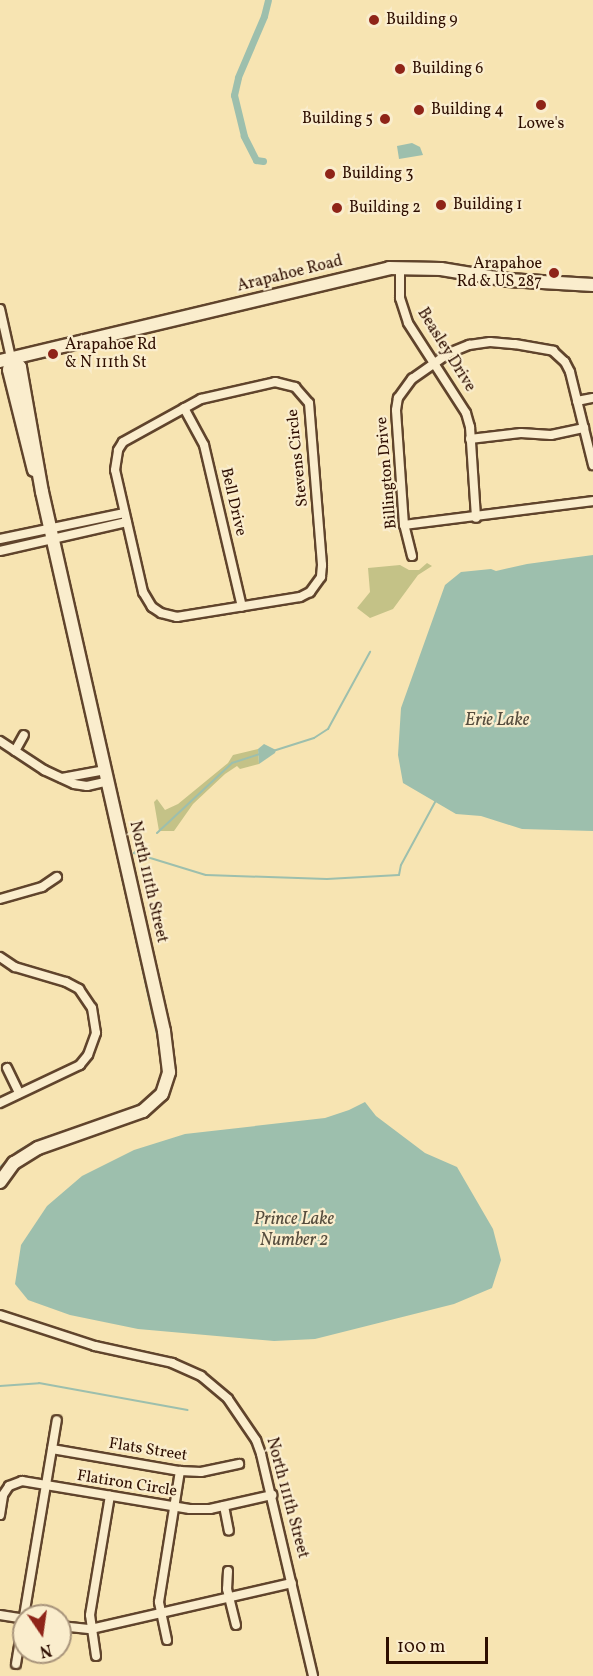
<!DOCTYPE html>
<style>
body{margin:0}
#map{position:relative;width:593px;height:1676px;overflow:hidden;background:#f7e4b2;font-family:Vollkorn,serif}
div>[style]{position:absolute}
.green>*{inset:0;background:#c4c287}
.water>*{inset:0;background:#9dbfad}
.stream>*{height:2px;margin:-1px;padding:0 1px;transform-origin:1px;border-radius:1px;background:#9dbfad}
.canal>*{height:7px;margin:-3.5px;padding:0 3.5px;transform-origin:3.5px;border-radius:3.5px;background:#9dbfad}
.roads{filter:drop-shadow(2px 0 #60442c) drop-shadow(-2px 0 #60442c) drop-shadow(0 2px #60442c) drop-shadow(0 -2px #60442c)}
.street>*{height:8px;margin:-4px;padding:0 4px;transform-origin:4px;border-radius:4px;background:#faedcd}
.secondary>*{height:12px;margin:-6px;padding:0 6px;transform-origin:6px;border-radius:6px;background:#faedcd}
.dots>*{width:16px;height:16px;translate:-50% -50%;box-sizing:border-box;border:3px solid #faedcd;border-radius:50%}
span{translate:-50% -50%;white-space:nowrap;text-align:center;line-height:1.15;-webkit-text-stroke:4.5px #faedcd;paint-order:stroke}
.poi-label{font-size:16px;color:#2e0e00}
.left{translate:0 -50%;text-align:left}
.right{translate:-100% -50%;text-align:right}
.street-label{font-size:16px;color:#2e0e00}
.water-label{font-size:18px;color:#554c3d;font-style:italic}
.north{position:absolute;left:12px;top:1604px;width:60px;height:60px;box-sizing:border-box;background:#faedcd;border:2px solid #a8947b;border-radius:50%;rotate:167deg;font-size:16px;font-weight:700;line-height:24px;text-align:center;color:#2e0e00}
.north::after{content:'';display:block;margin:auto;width:21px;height:27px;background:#8f2418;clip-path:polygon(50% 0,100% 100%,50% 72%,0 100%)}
.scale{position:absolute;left:386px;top:1637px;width:102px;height:27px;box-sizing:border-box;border:3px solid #2e0e00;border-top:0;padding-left:8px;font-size:18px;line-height:21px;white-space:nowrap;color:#2e0e00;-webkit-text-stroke:4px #faedcd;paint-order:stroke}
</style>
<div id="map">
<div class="green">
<div style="clip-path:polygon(427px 563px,432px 566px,418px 575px,393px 609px,370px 618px,357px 608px,370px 592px,368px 568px,400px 565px,409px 570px,419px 570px)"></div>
<div style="clip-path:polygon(258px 749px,259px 764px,240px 769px,237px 766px,225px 774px,193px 804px,174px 831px,159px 831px,154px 802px,157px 799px,165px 810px,178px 804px,228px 763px,233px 755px)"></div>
</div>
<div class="water">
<div style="clip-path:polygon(412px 143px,420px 147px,423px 155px,399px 159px,397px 146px)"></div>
<div style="clip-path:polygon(593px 555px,593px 831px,522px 829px,481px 816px,456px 814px,403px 783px,398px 755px,401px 708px,445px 585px,461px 572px,491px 569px,496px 571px,527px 564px)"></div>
<div style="clip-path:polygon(264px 744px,276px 750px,275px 753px,259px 764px,258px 749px)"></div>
<div style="clip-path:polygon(365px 1102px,376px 1116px,425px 1153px,457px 1167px,493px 1229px,501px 1260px,492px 1288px,454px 1304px,315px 1339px,274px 1341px,138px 1329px,70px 1315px,28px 1300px,15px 1284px,21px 1245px,47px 1206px,82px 1176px,134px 1150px,185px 1134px,325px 1118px,349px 1110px)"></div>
</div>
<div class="stream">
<div style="left:273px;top:751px;width:43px;rotate:-17.6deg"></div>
<div style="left:314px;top:738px;width:17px;rotate:-33deg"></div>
<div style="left:328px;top:729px;width:88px;rotate:-61.4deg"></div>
<div style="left:157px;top:833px;width:103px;rotate:-43deg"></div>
<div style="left:232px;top:763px;width:28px;rotate:-18deg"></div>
<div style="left:136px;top:851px;width:3px;rotate:135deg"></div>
<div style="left:134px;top:853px;width:75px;rotate:17deg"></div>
<div style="left:206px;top:875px;width:121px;rotate:1.9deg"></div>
<div style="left:327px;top:879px;width:72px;rotate:-3.2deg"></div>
<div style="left:399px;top:875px;width:10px;rotate:-79deg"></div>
<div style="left:401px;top:865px;width:72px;rotate:-61.6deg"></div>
<div style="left:120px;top:868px;width:195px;rotate:77.5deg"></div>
<div style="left:0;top:1167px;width:24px;rotate:-42deg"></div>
<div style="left:18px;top:1151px;width:20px;rotate:-30deg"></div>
<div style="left:35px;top:1141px;width:98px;rotate:-18.4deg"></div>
<div style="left:128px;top:1110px;width:21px;rotate:-28deg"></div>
<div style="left:0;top:1386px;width:39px;rotate:-4deg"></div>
<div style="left:39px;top:1383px;width:151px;rotate:10.3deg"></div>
</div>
<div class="canal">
<div style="left:263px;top:161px;width:7px;rotate:-172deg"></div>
<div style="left:256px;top:160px;width:27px;rotate:-117deg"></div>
<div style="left:244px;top:136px;width:42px;rotate:-103.7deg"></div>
<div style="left:234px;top:95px;width:18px;rotate:-77deg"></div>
<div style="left:238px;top:77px;width:66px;rotate:-66.9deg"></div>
<div style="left:264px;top:16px;width:16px;rotate:-76deg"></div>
</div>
<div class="roads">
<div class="street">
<div style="left:400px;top:268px;width:30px;rotate:90deg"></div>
<div style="left:400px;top:298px;width:26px;rotate:72deg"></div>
<div style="left:408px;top:323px;width:107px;rotate:57.2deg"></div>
<div style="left:466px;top:413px;width:15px;rotate:74deg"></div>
<div style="left:470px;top:427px;width:91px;rotate:86.2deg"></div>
<div style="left:0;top:309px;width:50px;rotate:77.3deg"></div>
<div style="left:275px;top:382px;width:21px;rotate:14deg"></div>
<div style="left:295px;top:387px;width:21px;rotate:49deg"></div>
<div style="left:309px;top:403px;width:163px;rotate:85.4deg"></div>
<div style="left:322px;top:565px;width:12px;rotate:95deg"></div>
<div style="left:321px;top:577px;width:19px;rotate:126deg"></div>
<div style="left:310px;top:592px;width:11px;rotate:153deg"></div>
<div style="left:300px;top:597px;width:125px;rotate:170.8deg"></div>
<div style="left:177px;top:617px;width:16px;rotate:-166deg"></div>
<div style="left:161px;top:613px;width:11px;rotate:-146deg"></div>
<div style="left:152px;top:607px;width:17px;rotate:-121deg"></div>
<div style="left:143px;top:592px;width:125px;rotate:-102.9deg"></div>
<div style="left:115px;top:470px;width:20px;rotate:-81deg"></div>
<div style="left:118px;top:450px;width:9px;rotate:-58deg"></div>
<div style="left:123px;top:442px;width:89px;rotate:-28.9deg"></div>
<div style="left:201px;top:399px;width:76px;rotate:-12.9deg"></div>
<div style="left:577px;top:401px;width:16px;rotate:-11deg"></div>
<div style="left:184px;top:408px;width:42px;rotate:61.6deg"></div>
<div style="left:204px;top:445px;width:166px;rotate:76.8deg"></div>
<div style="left:470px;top:439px;width:51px;rotate:-6.7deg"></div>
<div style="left:521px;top:433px;width:30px;rotate:4deg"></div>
<div style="left:551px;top:435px;width:34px;rotate:-12deg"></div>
<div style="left:404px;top:525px;width:191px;rotate:-7.2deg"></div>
<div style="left:0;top:539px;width:127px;rotate:-11.8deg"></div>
<div style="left:0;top:551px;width:130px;rotate:-12.9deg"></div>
<div style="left:412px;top:556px;width:32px;rotate:-104deg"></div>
<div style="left:404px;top:525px;width:115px;rotate:-94deg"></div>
<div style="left:396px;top:410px;width:12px;rotate:-81deg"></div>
<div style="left:398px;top:398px;width:24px;rotate:-54deg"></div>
<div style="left:412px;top:379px;width:45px;rotate:-35.1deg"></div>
<div style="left:449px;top:353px;width:22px;rotate:-22deg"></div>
<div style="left:469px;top:345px;width:21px;rotate:-8deg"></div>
<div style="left:490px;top:342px;width:25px;rotate:5deg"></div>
<div style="left:515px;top:344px;width:39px;rotate:10deg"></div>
<div style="left:553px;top:351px;width:16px;rotate:43deg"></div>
<div style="left:565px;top:362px;width:11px;rotate:63deg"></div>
<div style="left:570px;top:372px;width:96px;rotate:76.1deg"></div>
<div style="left:0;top:741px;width:53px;rotate:33.4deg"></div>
<div style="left:44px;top:770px;width:33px;rotate:25deg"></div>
<div style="left:74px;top:784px;width:13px;rotate:9deg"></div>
<div style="left:87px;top:786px;width:22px;rotate:-13deg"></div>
<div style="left:15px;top:751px;width:18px;rotate:-61deg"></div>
<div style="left:62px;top:778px;width:44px;rotate:-10.5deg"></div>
<div style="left:0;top:899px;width:44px;rotate:-15.9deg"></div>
<div style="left:42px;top:887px;width:18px;rotate:-34deg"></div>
<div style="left:0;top:957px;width:18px;rotate:34deg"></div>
<div style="left:15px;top:967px;width:53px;rotate:16.4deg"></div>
<div style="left:66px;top:982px;width:15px;rotate:28deg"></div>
<div style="left:79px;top:989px;width:23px;rotate:56deg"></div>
<div style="left:92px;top:1008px;width:25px;rotate:81deg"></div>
<div style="left:96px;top:1033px;width:23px;rotate:110deg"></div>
<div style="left:88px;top:1055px;width:13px;rotate:129deg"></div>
<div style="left:80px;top:1065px;width:89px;rotate:154.6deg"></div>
<div style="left:7px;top:1068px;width:28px;rotate:64deg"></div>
<div style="left:0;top:1315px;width:100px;rotate:18.1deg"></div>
<div style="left:95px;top:1346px;width:79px;rotate:12.4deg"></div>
<div style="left:172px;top:1363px;width:32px;rotate:24deg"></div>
<div style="left:201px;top:1376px;width:35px;rotate:40deg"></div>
<div style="left:228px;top:1399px;width:50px;rotate:55.7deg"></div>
<div style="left:256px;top:1440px;width:15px;rotate:70deg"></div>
<div style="left:261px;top:1454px;width:228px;rotate:76.8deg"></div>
<div style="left:52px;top:1449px;width:130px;rotate:9.8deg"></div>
<div style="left:180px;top:1471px;width:21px;rotate:3deg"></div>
<div style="left:201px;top:1472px;width:39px;rotate:-12deg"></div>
<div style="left:224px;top:1506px;width:25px;rotate:79deg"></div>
<div style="left:0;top:1515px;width:20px;rotate:-81deg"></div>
<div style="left:3px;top:1495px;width:11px;rotate:-56deg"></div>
<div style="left:9px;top:1486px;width:14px;rotate:-21deg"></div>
<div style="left:22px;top:1481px;width:170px;rotate:9.5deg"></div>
<div style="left:190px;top:1509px;width:20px"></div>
<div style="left:210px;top:1509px;width:64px;rotate:-12.7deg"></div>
<div style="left:228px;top:1571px;width:18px;rotate:93deg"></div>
<div style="left:227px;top:1589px;width:37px;rotate:76deg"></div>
<div style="left:0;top:1615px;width:24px;rotate:9deg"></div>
<div style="left:60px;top:1626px;width:31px;rotate:6deg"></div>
<div style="left:91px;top:1629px;width:206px;rotate:-12.9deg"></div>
<div style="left:167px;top:1640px;width:39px;rotate:-102deg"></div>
<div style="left:159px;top:1602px;width:133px;rotate:-80.9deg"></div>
<div style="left:96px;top:1656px;width:41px;rotate:-98.3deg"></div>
<div style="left:90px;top:1615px;width:121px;rotate:-80.5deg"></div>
<div style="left:16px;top:1664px;width:247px;rotate:-80.5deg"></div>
</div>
<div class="secondary">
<div style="left:11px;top:358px;width:12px;rotate:99deg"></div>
<div style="left:9px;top:370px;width:103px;rotate:76deg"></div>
<div style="left:0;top:361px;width:400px;rotate:-13.4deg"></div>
<div style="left:389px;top:268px;width:52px;rotate:1.1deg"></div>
<div style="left:441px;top:269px;width:68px;rotate:9.3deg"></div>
<div style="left:508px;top:280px;width:85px;rotate:3.4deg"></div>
<div style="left:0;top:1182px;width:24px;rotate:-54deg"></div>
<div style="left:14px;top:1163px;width:28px;rotate:-32deg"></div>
<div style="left:38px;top:1148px;width:111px;rotate:-19.4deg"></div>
<div style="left:143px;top:1111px;width:25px;rotate:-42deg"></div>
<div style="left:162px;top:1094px;width:23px;rotate:-72deg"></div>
<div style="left:169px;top:1072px;width:41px;rotate:-97deg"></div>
<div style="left:164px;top:1031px;width:553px;rotate:-102.75deg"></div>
<div style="left:42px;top:492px;width:127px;rotate:-100deg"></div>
<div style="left:20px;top:367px;width:13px;rotate:-135deg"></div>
</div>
</div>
<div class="dots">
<div style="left:374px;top:20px;background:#8f2418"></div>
<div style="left:400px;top:69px;background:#8f2418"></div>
<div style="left:541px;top:105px;background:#8f2418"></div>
<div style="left:419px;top:110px;background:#8f2418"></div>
<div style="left:385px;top:119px;background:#8f2418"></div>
<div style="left:330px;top:174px;background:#8f2418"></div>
<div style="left:441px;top:205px;background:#8f2418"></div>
<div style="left:337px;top:208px;background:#8f2418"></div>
<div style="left:554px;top:273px;background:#8f2418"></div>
<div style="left:53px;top:354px;background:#8f2418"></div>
</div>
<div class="poi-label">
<span class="left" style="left:386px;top:20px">Building 9</span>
<span class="left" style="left:412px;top:69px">Building 6</span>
<span class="left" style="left:431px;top:110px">Building 4</span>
<span class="right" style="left:373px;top:119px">Building 5</span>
<span style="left:541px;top:124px">Lowe's</span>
<span class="left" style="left:342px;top:174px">Building 3</span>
<span class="left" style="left:453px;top:205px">Building 1</span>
<span class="left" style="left:349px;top:208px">Building 2</span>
<span class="right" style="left:542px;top:273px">Arapahoe<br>Rd &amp; US 287</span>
<span class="left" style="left:65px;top:354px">Arapahoe Rd<br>&amp; N 111th St</span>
</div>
<div class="street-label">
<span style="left:290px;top:274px;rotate:-14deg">Arapahoe Road</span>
<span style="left:446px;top:350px;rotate:58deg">Beasley Drive</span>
<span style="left:298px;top:458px;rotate:-96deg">Stevens Circle</span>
<span style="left:387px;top:473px;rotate:-95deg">Billington Drive</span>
<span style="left:233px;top:502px;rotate:77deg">Bell Drive</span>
<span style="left:148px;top:882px;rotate:77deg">North 111th Street</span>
<span style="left:148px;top:1450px;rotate:9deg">Flats Street</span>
<span style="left:127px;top:1484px;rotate:9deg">Flatiron Circle</span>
<span style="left:287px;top:1498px;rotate:75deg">North 111th Street</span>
</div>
<div class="water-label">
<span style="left:497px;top:721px">Erie Lake</span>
<span style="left:294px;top:1231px">Prince Lake<br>Number 2</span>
</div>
<div class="north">N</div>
<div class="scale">100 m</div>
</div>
